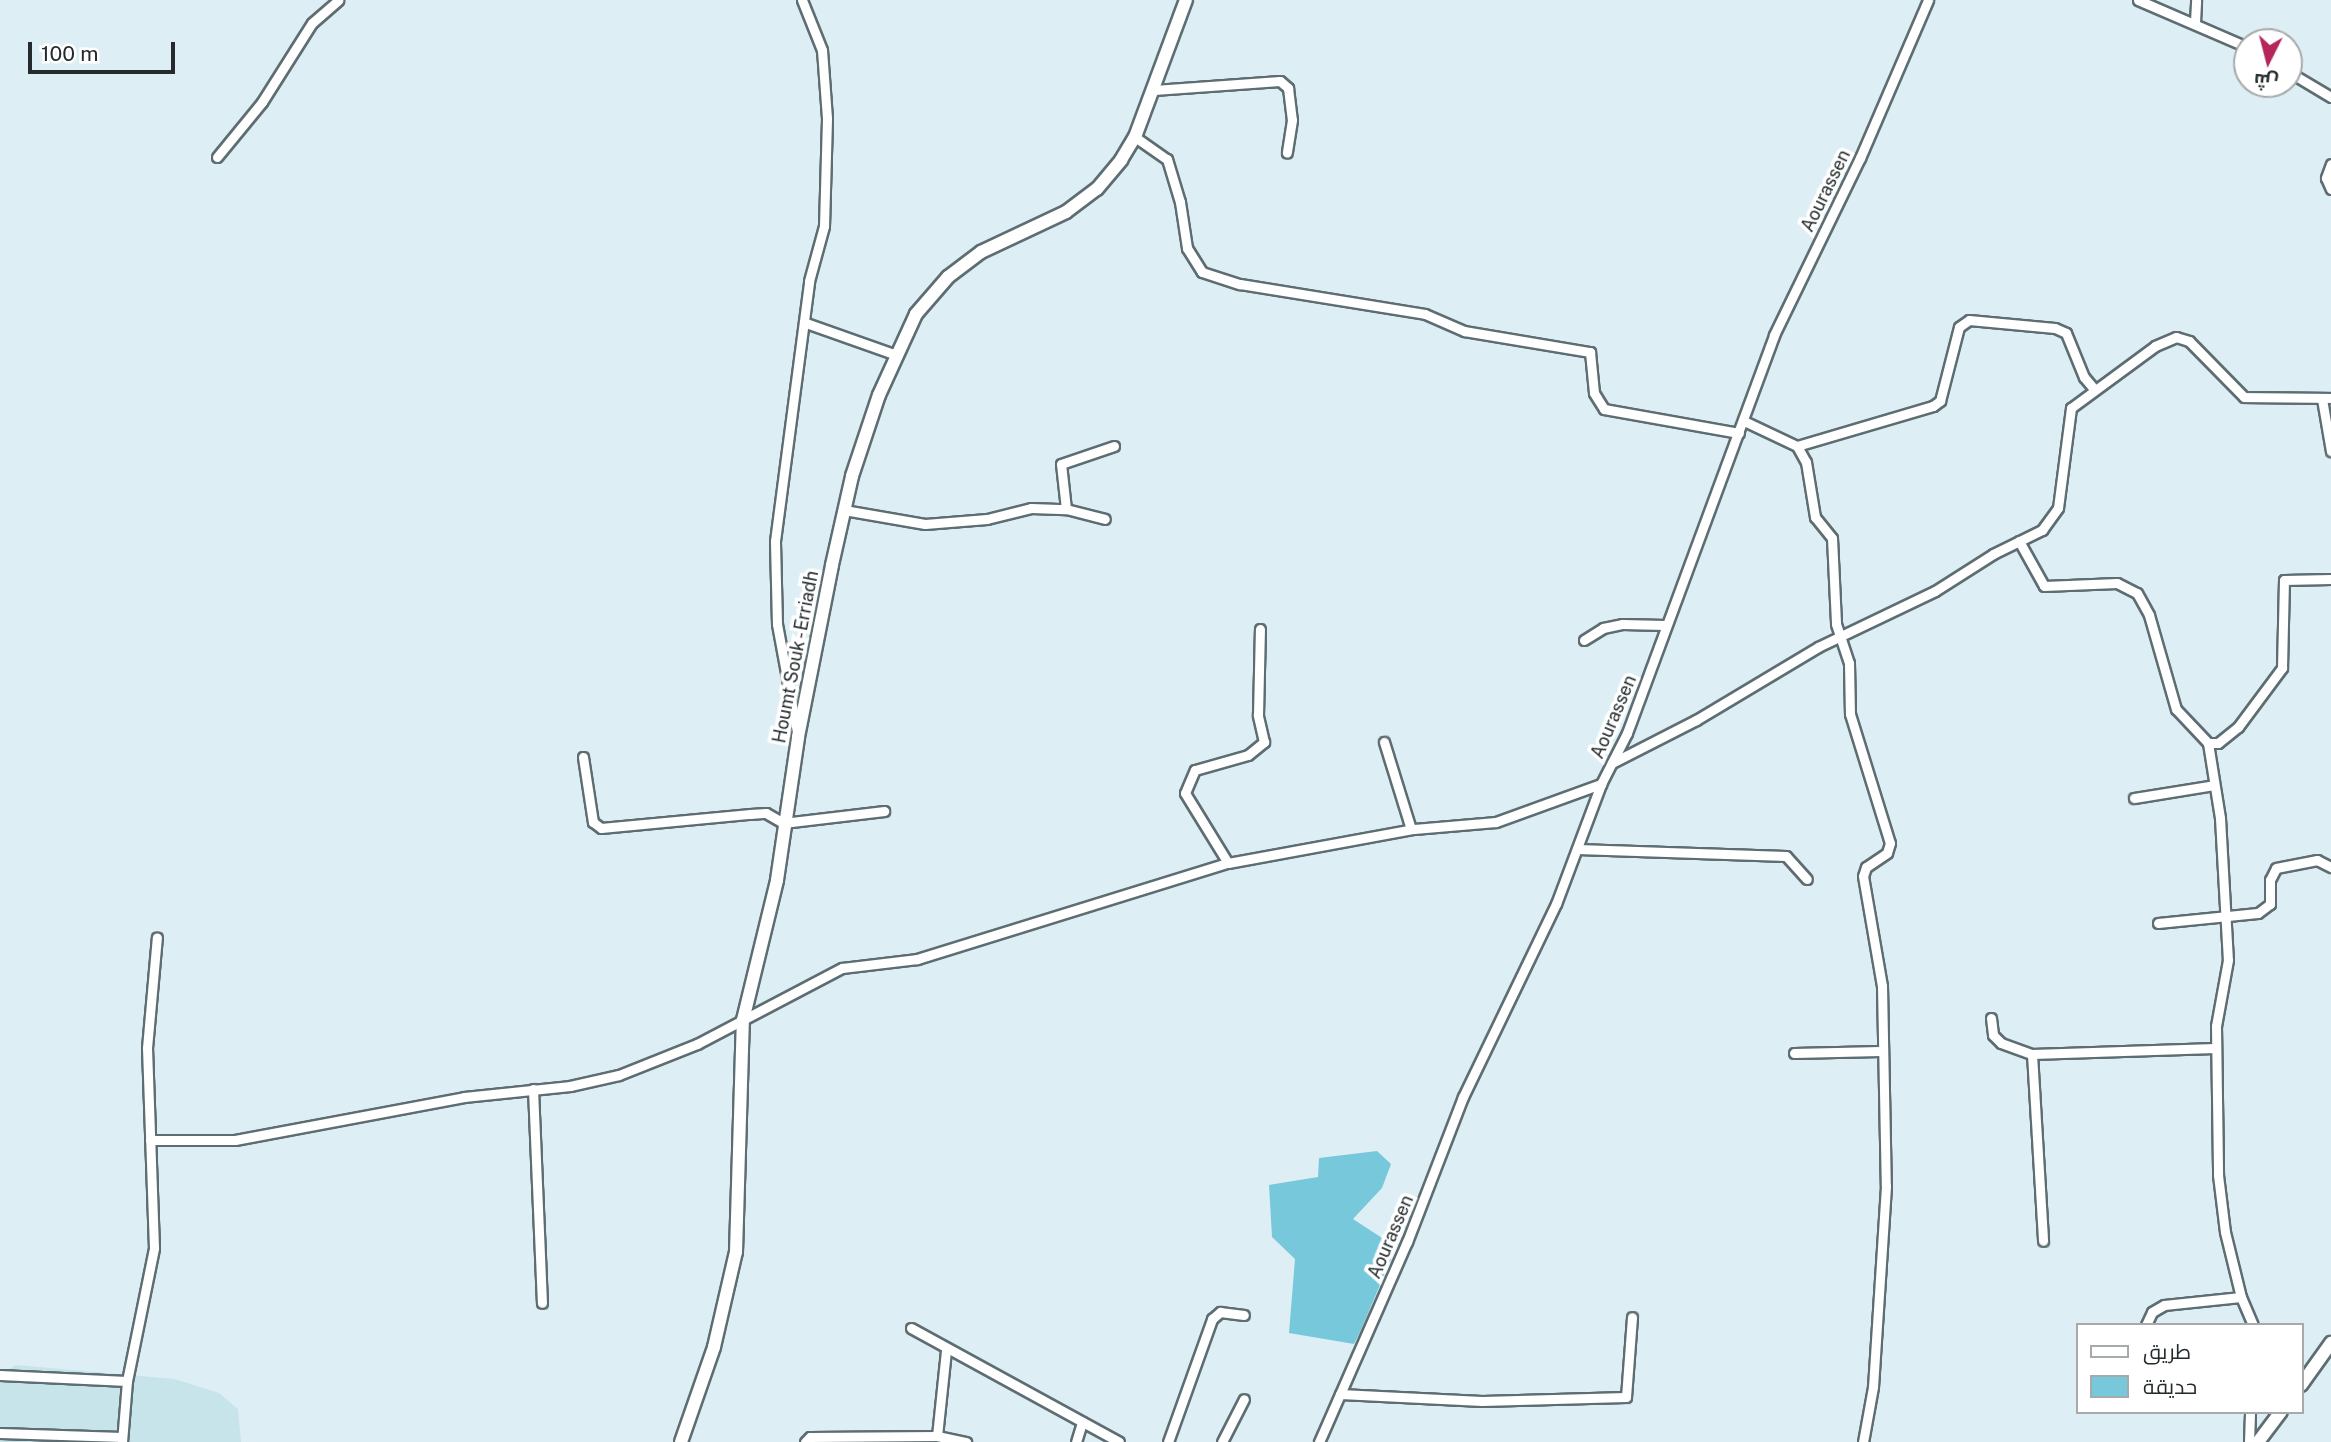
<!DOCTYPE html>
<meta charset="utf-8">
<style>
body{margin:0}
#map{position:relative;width:2331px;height:1442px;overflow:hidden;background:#ddeff4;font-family:"Public Sans",Cairo,sans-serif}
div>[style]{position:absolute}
.built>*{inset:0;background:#c8e4eb}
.green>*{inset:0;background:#78c8db}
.roads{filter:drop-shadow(2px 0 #5d6d72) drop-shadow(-2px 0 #5d6d72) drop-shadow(0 2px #5d6d72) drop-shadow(0 -2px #5d6d72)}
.minor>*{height:9px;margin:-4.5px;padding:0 4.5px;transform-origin:4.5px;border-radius:4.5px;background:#fff}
.tertiary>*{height:12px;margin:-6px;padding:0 6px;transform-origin:6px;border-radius:6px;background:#fff}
.secondary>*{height:12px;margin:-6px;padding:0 6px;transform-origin:6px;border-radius:6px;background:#fff}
span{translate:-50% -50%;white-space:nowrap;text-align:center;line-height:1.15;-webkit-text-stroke:7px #fff;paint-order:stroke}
.street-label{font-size:18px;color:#242b2d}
.legend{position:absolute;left:2076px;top:1323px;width:228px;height:91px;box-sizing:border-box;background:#fff;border:2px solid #a7aaab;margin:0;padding:9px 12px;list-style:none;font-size:21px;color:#242b2d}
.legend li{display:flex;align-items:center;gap:14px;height:35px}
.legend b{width:35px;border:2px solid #a7aaab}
.north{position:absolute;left:2233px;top:28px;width:70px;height:70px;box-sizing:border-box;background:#fff;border:2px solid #a7aaab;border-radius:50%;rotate:186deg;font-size:19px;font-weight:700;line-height:28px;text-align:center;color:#242b2d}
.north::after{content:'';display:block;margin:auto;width:24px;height:32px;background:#b5275b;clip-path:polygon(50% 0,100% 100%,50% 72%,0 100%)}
.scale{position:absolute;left:28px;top:42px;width:147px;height:32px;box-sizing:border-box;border:4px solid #242b2d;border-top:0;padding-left:9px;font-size:21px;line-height:24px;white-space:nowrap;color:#242b2d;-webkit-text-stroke:5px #fff;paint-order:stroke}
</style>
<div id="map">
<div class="built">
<div style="clip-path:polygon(16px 1365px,175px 1379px,219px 1393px,238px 1409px,241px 1442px,0 1442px,0 1375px)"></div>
</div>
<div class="green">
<div style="clip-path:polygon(1377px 1151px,1391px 1164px,1382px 1188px,1353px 1219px,1396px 1247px,1360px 1332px,1354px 1344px,1289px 1333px,1295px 1259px,1272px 1237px,1269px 1185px,1318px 1177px,1319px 1158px)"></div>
</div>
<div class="roads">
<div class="minor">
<div style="left:2138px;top:0;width:119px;rotate:23.3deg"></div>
<div style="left:2195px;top:22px;width:22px;rotate:-87deg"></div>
<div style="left:2289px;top:72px;width:49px;rotate:30.8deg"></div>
<div style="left:1154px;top:90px;width:126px;rotate:-4.1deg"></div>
<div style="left:1280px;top:81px;width:11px;rotate:41deg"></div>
<div style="left:1288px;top:88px;width:32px;rotate:83deg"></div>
<div style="left:1292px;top:120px;width:33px;rotate:99deg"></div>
<div style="left:1135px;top:137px;width:39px;rotate:35deg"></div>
<div style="left:1167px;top:159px;width:45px;rotate:73.2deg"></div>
<div style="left:1180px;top:202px;width:47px;rotate:81.3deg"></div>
<div style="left:1187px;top:248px;width:28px;rotate:58deg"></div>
<div style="left:1202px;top:272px;width:40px;rotate:18deg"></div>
<div style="left:1240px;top:284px;width:187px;rotate:9.2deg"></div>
<div style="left:1425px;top:314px;width:43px;rotate:23.6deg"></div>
<div style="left:1464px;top:331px;width:128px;rotate:9.5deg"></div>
<div style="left:1590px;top:352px;width:41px;rotate:84.4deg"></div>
<div style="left:1594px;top:393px;width:19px;rotate:58deg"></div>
<div style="left:1604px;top:409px;width:137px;rotate:10.1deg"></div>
<div style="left:217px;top:157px;width:71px;rotate:-50.7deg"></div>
<div style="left:262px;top:102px;width:93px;rotate:-57.7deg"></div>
<div style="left:312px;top:23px;width:35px;rotate:-41deg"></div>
<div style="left:2331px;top:164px;width:15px;rotate:110deg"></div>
<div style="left:2326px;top:178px;width:12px;rotate:66deg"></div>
<div style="left:806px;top:323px;width:93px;rotate:19.4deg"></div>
<div style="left:2322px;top:399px;width:53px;rotate:80.2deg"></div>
<div style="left:1744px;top:421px;width:59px;rotate:25.3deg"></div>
<div style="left:1797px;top:446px;width:18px;rotate:61deg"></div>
<div style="left:1806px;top:462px;width:56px;rotate:80.7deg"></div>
<div style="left:1815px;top:517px;width:27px;rotate:51deg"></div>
<div style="left:1832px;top:538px;width:86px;rotate:87.3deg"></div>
<div style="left:1836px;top:624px;width:41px;rotate:71.6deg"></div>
<div style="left:1849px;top:663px;width:51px;rotate:88.9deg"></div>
<div style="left:1850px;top:714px;width:135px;rotate:72.8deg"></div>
<div style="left:1890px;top:843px;width:10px;rotate:107deg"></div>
<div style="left:1887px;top:853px;width:25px;rotate:146deg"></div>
<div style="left:1866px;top:867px;width:9px;rotate:108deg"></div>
<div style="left:1863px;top:876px;width:112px;rotate:80.2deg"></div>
<div style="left:1882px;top:986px;width:200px;rotate:88.9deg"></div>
<div style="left:1886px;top:1186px;width:201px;rotate:93.7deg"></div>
<div style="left:1873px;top:1387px;width:56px;rotate:100.3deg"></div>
<div style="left:1797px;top:446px;width:142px;rotate:-16.4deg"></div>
<div style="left:1933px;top:406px;width:9px;rotate:-36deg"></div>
<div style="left:1940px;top:401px;width:76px;rotate:-75.6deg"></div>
<div style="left:1959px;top:327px;width:12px;rotate:-35deg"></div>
<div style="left:1969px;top:320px;width:86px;rotate:5.3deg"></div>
<div style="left:2055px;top:328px;width:12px;rotate:24deg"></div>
<div style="left:2066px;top:333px;width:48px;rotate:67.8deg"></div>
<div style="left:2084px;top:377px;width:16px;rotate:50deg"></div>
<div style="left:1066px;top:509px;width:45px;rotate:-96.3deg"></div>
<div style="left:1061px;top:464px;width:56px;rotate:-18.8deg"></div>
<div style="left:844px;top:510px;width:82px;rotate:9.8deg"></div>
<div style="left:925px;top:524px;width:62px;rotate:-4.6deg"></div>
<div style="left:987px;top:519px;width:45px;rotate:-14deg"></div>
<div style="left:1031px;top:508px;width:35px;rotate:2deg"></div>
<div style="left:1066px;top:509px;width:40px;rotate:14.4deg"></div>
<div style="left:2019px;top:541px;width:51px;rotate:60.9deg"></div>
<div style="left:2044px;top:586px;width:73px;rotate:-2.4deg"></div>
<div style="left:2117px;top:583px;width:22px;rotate:27deg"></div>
<div style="left:2137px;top:593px;width:25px;rotate:61deg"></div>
<div style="left:2149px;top:615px;width:98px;rotate:74deg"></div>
<div style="left:2176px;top:709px;width:47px;rotate:46.7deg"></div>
<div style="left:2208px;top:743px;width:76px;rotate:80.9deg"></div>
<div style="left:2220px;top:818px;width:142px;rotate:86.8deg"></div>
<div style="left:2228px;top:960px;width:67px;rotate:100.3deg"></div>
<div style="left:2216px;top:1026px;width:149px;rotate:89.2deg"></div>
<div style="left:2218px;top:1175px;width:57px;rotate:83deg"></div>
<div style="left:2225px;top:1232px;width:67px;rotate:76.2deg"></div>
<div style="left:2241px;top:1297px;width:30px;rotate:67deg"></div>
<div style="left:1584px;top:640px;width:22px;rotate:-32deg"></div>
<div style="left:1603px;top:628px;width:19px;rotate:-12deg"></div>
<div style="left:1622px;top:624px;width:43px;rotate:1.3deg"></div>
<div style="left:797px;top:732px;width:110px;rotate:-100.5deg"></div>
<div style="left:777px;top:624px;width:83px;rotate:-91.4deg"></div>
<div style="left:775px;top:541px;width:262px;rotate:-82.5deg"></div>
<div style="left:809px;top:281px;width:57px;rotate:-74.7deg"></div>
<div style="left:824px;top:226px;width:108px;rotate:-88.4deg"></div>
<div style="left:827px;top:118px;width:68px;rotate:-94.2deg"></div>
<div style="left:822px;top:50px;width:54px;rotate:-111.8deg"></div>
<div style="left:1384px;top:742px;width:91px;rotate:72.8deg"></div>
<div style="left:2208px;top:743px;width:10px"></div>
<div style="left:2218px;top:743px;width:26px;rotate:-39deg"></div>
<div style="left:2238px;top:727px;width:74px;rotate:-53.3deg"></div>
<div style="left:2282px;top:668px;width:88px;rotate:-88.7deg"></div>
<div style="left:2284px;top:580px;width:47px;rotate:-1.2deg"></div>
<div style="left:583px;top:757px;width:66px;rotate:81.3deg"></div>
<div style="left:593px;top:822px;width:10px;rotate:37deg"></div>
<div style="left:601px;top:828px;width:150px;rotate:-5.4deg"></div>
<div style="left:750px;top:814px;width:16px;rotate:-4deg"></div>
<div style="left:766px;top:813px;width:20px;rotate:30deg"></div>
<div style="left:783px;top:823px;width:102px;rotate:-6.8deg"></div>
<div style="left:1612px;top:763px;width:94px;rotate:-27.1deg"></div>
<div style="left:1696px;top:720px;width:142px;rotate:-30.9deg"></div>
<div style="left:1818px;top:647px;width:130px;rotate:-25.6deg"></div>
<div style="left:1935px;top:591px;width:69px;rotate:-32.5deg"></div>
<div style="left:1993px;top:554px;width:55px;rotate:-26.1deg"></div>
<div style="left:2042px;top:530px;width:27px;rotate:-54deg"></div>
<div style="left:2058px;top:508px;width:101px;rotate:-82.6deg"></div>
<div style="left:2071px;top:408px;width:104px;rotate:-36.4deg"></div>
<div style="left:2155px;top:346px;width:23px;rotate:-23deg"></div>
<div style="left:2176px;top:337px;width:14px;rotate:17deg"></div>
<div style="left:2189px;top:341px;width:78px;rotate:45.5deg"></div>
<div style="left:2244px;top:397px;width:87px;rotate:0.7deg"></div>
<div style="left:2134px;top:798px;width:81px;rotate:-9.2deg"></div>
<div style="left:1577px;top:849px;width:209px;rotate:1.9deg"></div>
<div style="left:1786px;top:856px;width:31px;rotate:48deg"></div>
<div style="left:1228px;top:863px;width:82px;rotate:-121.6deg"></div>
<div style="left:1185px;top:793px;width:25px;rotate:-67deg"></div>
<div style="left:1195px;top:770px;width:55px;rotate:-15.8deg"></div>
<div style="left:1248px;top:755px;width:21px;rotate:-39deg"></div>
<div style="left:1264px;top:742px;width:28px;rotate:-103deg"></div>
<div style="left:1258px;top:715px;width:86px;rotate:-88.7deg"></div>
<div style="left:2158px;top:923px;width:100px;rotate:-5.7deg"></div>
<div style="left:2258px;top:913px;width:15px;rotate:-37deg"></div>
<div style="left:2270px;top:904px;width:24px;rotate:-90deg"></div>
<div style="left:2270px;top:880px;width:13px;rotate:-63deg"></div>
<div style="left:2276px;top:868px;width:42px;rotate:-11deg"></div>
<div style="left:2317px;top:860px;width:16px;rotate:27deg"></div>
<div style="left:1991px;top:1018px;width:17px;rotate:83deg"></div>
<div style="left:1993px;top:1035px;width:11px;rotate:45deg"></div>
<div style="left:2001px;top:1043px;width:33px;rotate:20deg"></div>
<div style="left:2032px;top:1054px;width:183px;rotate:-1.9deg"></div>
<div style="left:1794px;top:1053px;width:86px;rotate:-1.3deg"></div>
<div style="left:2032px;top:1054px;width:187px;rotate:86.6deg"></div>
<div style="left:533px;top:1089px;width:214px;rotate:87.6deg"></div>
<div style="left:150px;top:1140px;width:85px"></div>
<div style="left:235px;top:1140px;width:233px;rotate:-10.6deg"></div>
<div style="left:464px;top:1097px;width:107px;rotate:-5.9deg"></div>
<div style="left:570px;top:1086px;width:50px;rotate:-12.7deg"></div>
<div style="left:619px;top:1075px;width:84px;rotate:-21.7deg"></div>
<div style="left:697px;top:1044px;width:164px;rotate:-27.7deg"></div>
<div style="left:842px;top:968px;width:76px;rotate:-6.8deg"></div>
<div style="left:917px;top:959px;width:325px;rotate:-17.2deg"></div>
<div style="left:1228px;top:863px;width:189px;rotate:-10.4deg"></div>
<div style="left:1414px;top:829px;width:82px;rotate:-4.9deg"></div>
<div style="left:1496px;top:822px;width:112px;rotate:-19.9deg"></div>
<div style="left:2146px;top:1325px;width:14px;rotate:-65deg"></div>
<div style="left:2152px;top:1312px;width:14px;rotate:-30deg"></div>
<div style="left:2164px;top:1305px;width:77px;rotate:-5.9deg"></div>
<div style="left:911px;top:1328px;width:237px;rotate:28.7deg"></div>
<div style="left:0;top:1375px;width:127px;rotate:2.7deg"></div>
<div style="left:127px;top:1381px;width:61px;rotate:94.7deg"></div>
<div style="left:127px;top:1381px;width:136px;rotate:-78.5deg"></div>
<div style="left:154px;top:1248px;width:200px;rotate:-92deg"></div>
<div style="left:147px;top:1048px;width:111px;rotate:-84.9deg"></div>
<div style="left:1340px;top:1394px;width:142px;rotate:2.8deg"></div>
<div style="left:1482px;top:1401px;width:144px;rotate:-1.6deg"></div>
<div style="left:1626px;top:1397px;width:80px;rotate:-85.7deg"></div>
<div style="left:0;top:1433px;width:122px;rotate:1.9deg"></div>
<div style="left:937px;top:1436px;width:86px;rotate:-84deg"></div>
<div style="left:805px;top:1442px;width:7px;rotate:-45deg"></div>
<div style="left:810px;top:1437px;width:127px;rotate:-0.5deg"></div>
<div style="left:937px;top:1436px;width:30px;rotate:12deg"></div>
<div style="left:1076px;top:1442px;width:21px;rotate:-73deg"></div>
<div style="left:1168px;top:1442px;width:131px;rotate:-70.3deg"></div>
<div style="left:1212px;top:1319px;width:11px;rotate:-41deg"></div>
<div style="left:1220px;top:1312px;width:24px;rotate:7deg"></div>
<div style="left:1222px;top:1442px;width:48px;rotate:-62.9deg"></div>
<div style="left:1319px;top:1442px;width:219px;rotate:-66.3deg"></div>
<div style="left:1407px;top:1242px;width:155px;rotate:-68.9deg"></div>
<div style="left:1463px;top:1097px;width:214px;rotate:-64.3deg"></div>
<div style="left:1556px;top:904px;width:128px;rotate:-69.4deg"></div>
<div style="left:1601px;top:784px;width:57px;rotate:-63deg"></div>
<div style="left:1627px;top:733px;width:424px;rotate:-69.7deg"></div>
<div style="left:1774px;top:335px;width:197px;rotate:-64.1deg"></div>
<div style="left:1860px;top:158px;width:172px;rotate:-66.7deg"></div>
<div style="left:2249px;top:1442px;width:30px;rotate:-88deg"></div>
</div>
<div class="tertiary">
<div style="left:681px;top:1442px;width:101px;rotate:-70.8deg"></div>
<div style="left:714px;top:1347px;width:98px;rotate:-77deg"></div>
<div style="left:736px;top:1252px;width:232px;rotate:-88.3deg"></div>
<div style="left:743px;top:1020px;width:144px;rotate:-76.3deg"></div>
<div style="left:777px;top:880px;width:145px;rotate:-81.6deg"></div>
<div style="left:798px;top:737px;width:175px;rotate:-78.8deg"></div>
<div style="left:832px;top:565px;width:91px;rotate:-77.3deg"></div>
<div style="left:852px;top:476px;width:85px;rotate:-71.6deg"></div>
<div style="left:879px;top:395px;width:89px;rotate:-65.4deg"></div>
<div style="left:916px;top:314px;width:49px;rotate:-49.1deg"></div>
<div style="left:948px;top:277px;width:41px;rotate:-37.1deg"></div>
<div style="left:981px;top:252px;width:94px;rotate:-25.2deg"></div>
<div style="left:1066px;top:212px;width:39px;rotate:-37deg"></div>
<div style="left:1097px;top:189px;width:38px;rotate:-50deg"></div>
<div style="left:1121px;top:160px;width:27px;rotate:-59deg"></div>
<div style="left:1135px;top:137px;width:146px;rotate:-69.6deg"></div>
</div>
<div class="secondary">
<div style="left:2301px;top:1385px;width:52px;rotate:-54.5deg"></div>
<div style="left:2258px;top:1442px;width:38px;rotate:-53deg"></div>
</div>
</div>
<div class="street-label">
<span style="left:1826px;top:191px;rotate:-64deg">Aourassen</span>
<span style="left:796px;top:657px;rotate:-79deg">Houmt Souk - Erriadh</span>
<span style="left:1614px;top:717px;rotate:-67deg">Aourassen</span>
<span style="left:1391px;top:1237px;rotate:-67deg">Aourassen</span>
</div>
<ul class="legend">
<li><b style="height:9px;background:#fff"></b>طريق</li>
<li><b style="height:19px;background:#78c8db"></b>حديقة</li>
</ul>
<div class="north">ش</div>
<div class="scale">100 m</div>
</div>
